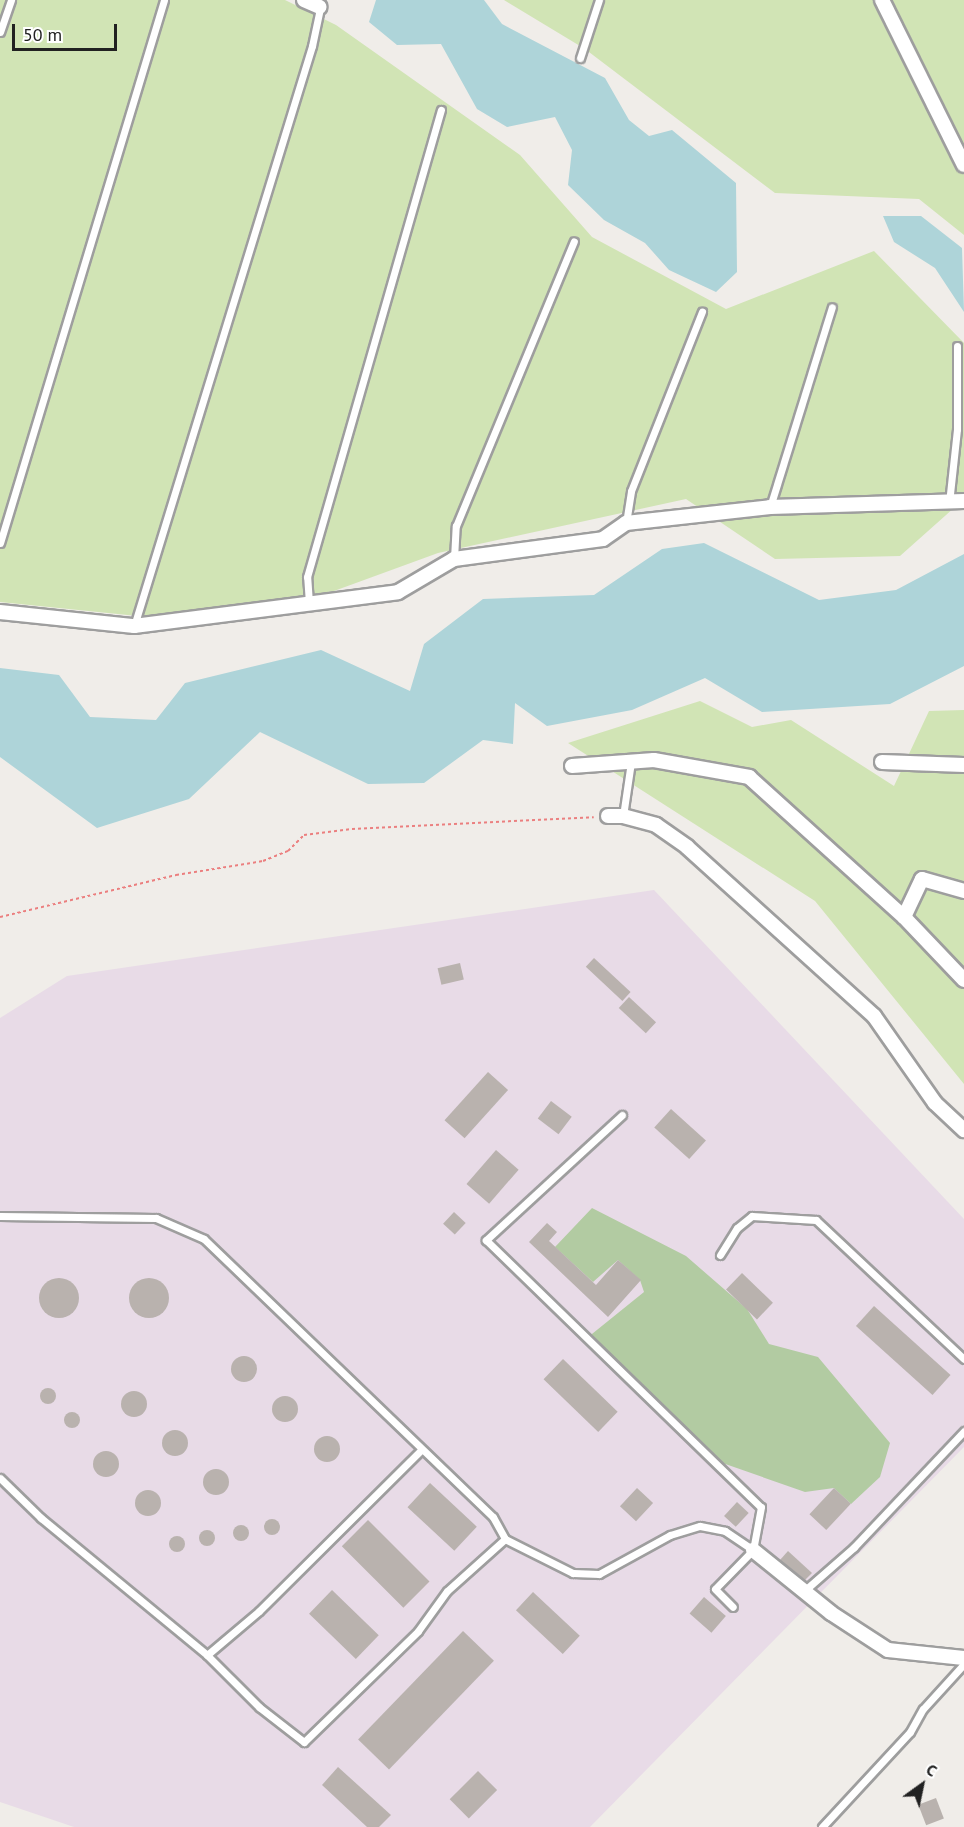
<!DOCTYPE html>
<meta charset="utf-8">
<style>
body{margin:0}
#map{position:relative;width:964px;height:1827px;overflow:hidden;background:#f0ede9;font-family:"PT Sans",sans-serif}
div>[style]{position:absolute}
.industrial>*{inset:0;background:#e8dbe7}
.grass>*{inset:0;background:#d1e4b5}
.forest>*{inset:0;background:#b2cba2}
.water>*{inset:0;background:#aed4d9}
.building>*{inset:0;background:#b9b2ae;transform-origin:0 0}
.round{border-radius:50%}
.path>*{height:2px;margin-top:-1px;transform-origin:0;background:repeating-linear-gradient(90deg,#eb7f7f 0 3px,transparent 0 6px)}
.roads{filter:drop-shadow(2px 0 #9e9e9e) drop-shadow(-2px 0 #9e9e9e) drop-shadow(0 2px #9e9e9e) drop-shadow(0 -2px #9e9e9e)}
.service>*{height:7px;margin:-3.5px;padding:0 3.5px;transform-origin:3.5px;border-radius:3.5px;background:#fff}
.minor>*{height:14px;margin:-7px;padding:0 7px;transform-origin:7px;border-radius:7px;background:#fff}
span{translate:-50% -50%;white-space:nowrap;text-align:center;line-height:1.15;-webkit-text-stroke:5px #fff;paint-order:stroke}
.north{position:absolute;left:892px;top:1755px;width:60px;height:60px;-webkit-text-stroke:4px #fff;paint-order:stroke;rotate:33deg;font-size:16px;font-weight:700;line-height:24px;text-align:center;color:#212121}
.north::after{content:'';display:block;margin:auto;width:21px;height:27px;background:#212121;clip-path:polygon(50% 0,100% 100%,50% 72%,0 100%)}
.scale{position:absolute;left:12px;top:24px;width:105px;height:27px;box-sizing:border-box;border:3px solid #212121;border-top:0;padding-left:8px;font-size:18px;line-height:21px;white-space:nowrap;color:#212121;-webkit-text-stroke:4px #fff;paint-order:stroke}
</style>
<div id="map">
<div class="industrial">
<div style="clip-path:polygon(654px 890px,964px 1219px,964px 1447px,590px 1827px,74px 1827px,0 1802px,0 1018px,67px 976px)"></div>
</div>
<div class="grass">
<div style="clip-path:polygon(0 0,285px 0,336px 25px,520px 155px,592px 237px,726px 309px,874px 251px,964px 343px,964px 499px,900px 556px,775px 559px,686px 499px,438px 553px,334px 591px,157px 618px,0 602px)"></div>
<div style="clip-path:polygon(504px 0,964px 0,964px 235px,919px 199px,775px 193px,585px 49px)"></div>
<div style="clip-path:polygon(700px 701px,752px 727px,791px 720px,894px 786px,929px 711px,964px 710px,964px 1084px,815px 901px,568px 743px)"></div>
</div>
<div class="forest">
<div style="clip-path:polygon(592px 1208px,686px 1256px,747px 1309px,769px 1344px,818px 1357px,890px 1443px,880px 1477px,851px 1504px,834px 1488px,805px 1492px,711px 1459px,587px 1338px,644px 1292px,640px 1280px,618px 1260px,593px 1282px,555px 1247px)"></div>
</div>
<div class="water">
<div style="clip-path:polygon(376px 0,484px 0,502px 24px,605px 78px,629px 120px,649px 136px,672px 130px,736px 183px,737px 272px,716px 292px,669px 270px,645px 243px,604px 220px,568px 185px,572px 150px,555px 117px,507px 127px,477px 109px,441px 44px,397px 45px,369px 22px)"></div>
<div style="clip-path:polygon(883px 216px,921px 216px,962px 248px,964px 312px,935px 268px,894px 242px)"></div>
<div style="clip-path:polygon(704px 543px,819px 600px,896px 590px,964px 554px,964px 666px,890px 704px,762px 712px,705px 678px,632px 710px,547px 726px,515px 703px,513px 744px,483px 740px,424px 783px,368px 784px,260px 732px,189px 799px,97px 828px,0 757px,0 668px,59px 675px,90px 717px,156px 720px,185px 683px,321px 650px,410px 691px,424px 644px,483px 599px,594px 595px,662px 549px)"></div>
</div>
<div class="building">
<div style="left:594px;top:958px;width:50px;height:12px;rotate:43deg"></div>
<div style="left:460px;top:963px;width:17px;height:23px;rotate:77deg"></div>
<div style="left:629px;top:997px;width:37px;height:15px;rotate:43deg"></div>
<div style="left:488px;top:1072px;width:27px;height:65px;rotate:42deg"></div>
<div style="left:551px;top:1101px;width:26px;height:22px;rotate:37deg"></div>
<div style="left:671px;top:1109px;width:47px;height:25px;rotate:42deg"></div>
<div style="left:496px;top:1150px;width:30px;height:45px;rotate:41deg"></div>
<div style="left:454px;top:1212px;width:16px;height:16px;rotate:43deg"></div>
<div style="clip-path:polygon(547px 1223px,557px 1232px,549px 1241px,596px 1285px,618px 1260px,641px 1280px,608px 1317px,529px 1242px)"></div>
<div style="left:742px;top:1273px;width:43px;height:23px;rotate:44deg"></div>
<div class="round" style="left:39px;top:1278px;width:40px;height:40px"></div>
<div class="round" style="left:129px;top:1278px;width:40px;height:40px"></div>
<div style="left:874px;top:1306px;width:103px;height:27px;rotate:42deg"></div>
<div class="round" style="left:231px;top:1356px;width:26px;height:26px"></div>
<div style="left:563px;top:1359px;width:76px;height:28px;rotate:44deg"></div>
<div class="round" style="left:40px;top:1388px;width:16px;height:16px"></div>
<div class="round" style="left:121px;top:1391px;width:26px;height:26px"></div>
<div class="round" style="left:272px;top:1396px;width:26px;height:26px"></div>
<div class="round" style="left:64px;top:1412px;width:16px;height:16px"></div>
<div class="round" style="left:162px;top:1430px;width:26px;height:26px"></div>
<div class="round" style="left:314px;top:1436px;width:26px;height:26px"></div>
<div class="round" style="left:93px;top:1451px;width:26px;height:26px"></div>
<div class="round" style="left:203px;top:1469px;width:26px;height:26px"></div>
<div style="left:430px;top:1483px;width:64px;height:33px;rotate:43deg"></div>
<div style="left:637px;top:1488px;width:22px;height:25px;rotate:43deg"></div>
<div style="left:834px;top:1488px;width:23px;height:36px;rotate:43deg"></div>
<div class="round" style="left:135px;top:1490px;width:26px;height:26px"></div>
<div style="left:737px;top:1502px;width:16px;height:19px;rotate:43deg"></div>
<div class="round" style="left:264px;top:1519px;width:16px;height:16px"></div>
<div style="left:368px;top:1520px;width:87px;height:37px;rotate:45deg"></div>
<div class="round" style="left:233px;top:1525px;width:16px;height:16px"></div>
<div class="round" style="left:199px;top:1530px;width:16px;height:16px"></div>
<div class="round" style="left:169px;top:1536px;width:16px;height:16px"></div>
<div style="clip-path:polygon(788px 1551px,812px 1573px,805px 1580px,780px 1560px)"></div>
<div style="left:332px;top:1590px;width:65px;height:33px;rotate:44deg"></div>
<div style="left:533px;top:1592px;width:64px;height:25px;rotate:43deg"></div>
<div style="left:704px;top:1597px;width:29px;height:22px;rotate:41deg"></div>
<div style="left:463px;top:1631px;width:43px;height:151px;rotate:44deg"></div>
<div style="clip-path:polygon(338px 1767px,391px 1815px,379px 1827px,367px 1827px,322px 1785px)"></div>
<div style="left:478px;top:1771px;width:27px;height:40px;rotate:45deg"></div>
<div style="left:936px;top:1798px;width:22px;height:19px;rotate:69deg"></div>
</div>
<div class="path">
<div style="left:0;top:917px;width:181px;rotate:-13.4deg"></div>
<div style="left:176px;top:875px;width:88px;rotate:-9.1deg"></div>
<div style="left:263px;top:861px;width:27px;rotate:-22deg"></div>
<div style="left:288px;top:851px;width:23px;rotate:-45deg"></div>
<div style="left:304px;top:835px;width:48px;rotate:-7.1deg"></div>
<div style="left:352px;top:829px;width:242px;rotate:-2.8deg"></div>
</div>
<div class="roads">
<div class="service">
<div style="left:0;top:32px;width:34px;rotate:-71deg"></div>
<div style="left:580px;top:58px;width:61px;rotate:-71.9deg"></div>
<div style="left:949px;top:503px;width:74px;rotate:-83.8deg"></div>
<div style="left:957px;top:429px;width:83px;rotate:-90deg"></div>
<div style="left:770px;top:507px;width:209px;rotate:-72.8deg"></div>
<div style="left:626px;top:523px;width:32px;rotate:-81deg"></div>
<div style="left:631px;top:491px;width:193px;rotate:-68.4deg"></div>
<div style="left:0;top:543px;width:567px;rotate:-73.19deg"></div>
<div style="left:454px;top:559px;width:33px;rotate:-87deg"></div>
<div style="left:456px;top:526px;width:308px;rotate:-67.5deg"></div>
<div style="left:309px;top:603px;width:26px;rotate:-94deg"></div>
<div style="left:307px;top:577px;width:486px;rotate:-74deg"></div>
<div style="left:134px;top:626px;width:607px;rotate:-72.94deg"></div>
<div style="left:312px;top:46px;width:40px;rotate:-78deg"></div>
<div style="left:623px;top:816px;width:55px;rotate:-81.6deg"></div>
<div style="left:622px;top:1115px;width:185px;rotate:137.4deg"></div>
<div style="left:486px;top:1240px;width:383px;rotate:44.2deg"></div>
<div style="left:761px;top:1507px;width:44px;rotate:100.5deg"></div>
<div style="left:753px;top:1550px;width:54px;rotate:134.3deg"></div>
<div style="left:715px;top:1589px;width:25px;rotate:45deg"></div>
<div style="left:0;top:1216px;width:156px;rotate:0.7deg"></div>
<div style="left:156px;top:1218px;width:52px;rotate:23.6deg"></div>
<div style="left:204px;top:1239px;width:401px;rotate:43.9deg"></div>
<div style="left:493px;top:1517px;width:25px;rotate:61deg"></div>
<div style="left:505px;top:1539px;width:76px;rotate:26.6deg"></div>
<div style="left:573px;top:1573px;width:26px;rotate:2deg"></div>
<div style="left:599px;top:1574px;width:81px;rotate:-28.8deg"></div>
<div style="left:670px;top:1535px;width:31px;rotate:-17deg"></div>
<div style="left:700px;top:1526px;width:25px;rotate:11deg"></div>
<div style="left:725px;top:1531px;width:34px;rotate:34deg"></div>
<div style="left:720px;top:1255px;width:32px;rotate:-58deg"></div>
<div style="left:737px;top:1228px;width:19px;rotate:-39deg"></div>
<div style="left:752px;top:1216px;width:64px;rotate:3.6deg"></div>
<div style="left:816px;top:1220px;width:203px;rotate:43.2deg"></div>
<div style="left:0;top:1478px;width:57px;rotate:44.3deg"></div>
<div style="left:41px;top:1518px;width:215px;rotate:39.5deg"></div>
<div style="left:207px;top:1655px;width:74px;rotate:45deg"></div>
<div style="left:259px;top:1707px;width:57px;rotate:37.9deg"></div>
<div style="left:304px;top:1742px;width:159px;rotate:-44.2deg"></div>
<div style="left:418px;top:1631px;width:49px;rotate:-54.1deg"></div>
<div style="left:447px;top:1591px;width:78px;rotate:-41.9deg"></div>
<div style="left:804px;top:1591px;width:67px;rotate:-41.3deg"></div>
<div style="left:854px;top:1547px;width:160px;rotate:-46.5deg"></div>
<div style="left:207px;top:1655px;width:68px;rotate:-40.2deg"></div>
<div style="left:259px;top:1611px;width:228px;rotate:-44.8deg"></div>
<div style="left:822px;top:1827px;width:129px;rotate:-47.2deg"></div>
<div style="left:910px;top:1732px;width:26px;rotate:-61deg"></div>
<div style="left:923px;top:1709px;width:61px;rotate:-47.7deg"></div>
</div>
<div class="minor">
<div style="left:304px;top:0;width:17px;rotate:24deg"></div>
<div style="left:882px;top:0;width:184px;rotate:63.6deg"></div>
<div style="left:0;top:612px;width:135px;rotate:6deg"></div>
<div style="left:134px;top:626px;width:266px;rotate:-7.3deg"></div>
<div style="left:398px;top:592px;width:65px;rotate:-30.5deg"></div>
<div style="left:454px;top:559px;width:150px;rotate:-7.6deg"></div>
<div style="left:603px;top:539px;width:28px;rotate:-35deg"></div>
<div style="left:626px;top:523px;width:145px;rotate:-6.3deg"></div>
<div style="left:770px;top:507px;width:194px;rotate:-1.8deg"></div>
<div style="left:882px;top:762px;width:82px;rotate:2.1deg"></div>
<div style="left:572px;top:766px;width:82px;rotate:-4.2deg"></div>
<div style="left:654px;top:760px;width:97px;rotate:10.1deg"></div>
<div style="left:749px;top:777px;width:209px;rotate:42.1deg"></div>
<div style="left:904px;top:917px;width:87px;rotate:46.4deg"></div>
<div style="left:608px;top:816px;width:15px"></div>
<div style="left:623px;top:816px;width:34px;rotate:15deg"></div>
<div style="left:656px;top:825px;width:38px;rotate:35deg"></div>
<div style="left:687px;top:847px;width:252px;rotate:42.1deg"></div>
<div style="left:874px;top:1016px;width:106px;rotate:55deg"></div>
<div style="left:935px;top:1103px;width:40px;rotate:43deg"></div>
<div style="left:904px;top:917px;width:42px;rotate:-64.7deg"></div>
<div style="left:922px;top:879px;width:44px;rotate:15.9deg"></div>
<div style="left:753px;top:1550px;width:100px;rotate:38.9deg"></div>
<div style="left:831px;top:1613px;width:68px;rotate:33deg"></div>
<div style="left:888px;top:1650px;width:76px;rotate:6deg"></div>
</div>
</div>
<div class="north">С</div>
<div class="scale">50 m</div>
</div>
